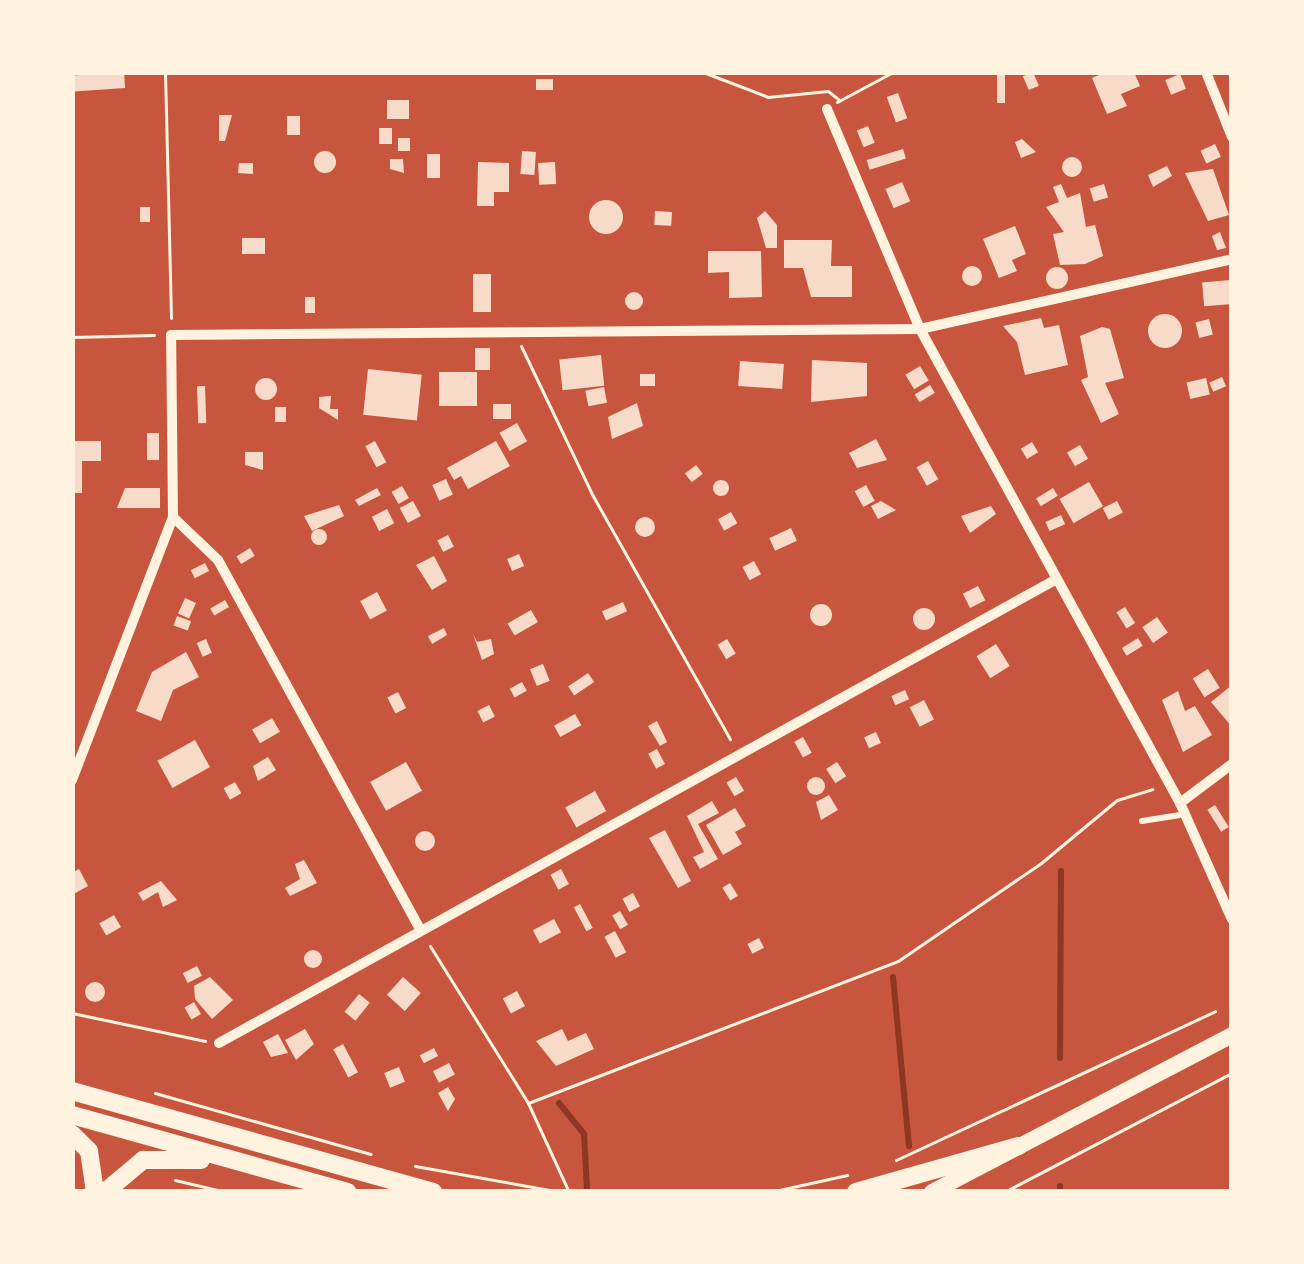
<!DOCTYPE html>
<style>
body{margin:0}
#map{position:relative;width:1304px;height:1264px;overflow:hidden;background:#c8553d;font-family:"Source Sans 3",sans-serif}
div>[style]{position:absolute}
.stream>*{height:6px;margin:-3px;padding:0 3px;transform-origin:3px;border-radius:3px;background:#8f3625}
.building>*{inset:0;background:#f7dbc8;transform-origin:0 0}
.round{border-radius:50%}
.path>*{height:3px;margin:-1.5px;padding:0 1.5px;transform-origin:1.5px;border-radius:1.5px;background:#fff3e0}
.service>*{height:6px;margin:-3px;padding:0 3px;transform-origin:3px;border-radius:3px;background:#fff3e0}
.minor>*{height:10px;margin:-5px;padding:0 5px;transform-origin:5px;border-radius:5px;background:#fff3e0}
.secondary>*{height:16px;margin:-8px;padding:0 8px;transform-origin:8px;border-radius:8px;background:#fff3e0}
.trunk>*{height:18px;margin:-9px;padding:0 9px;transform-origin:9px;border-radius:9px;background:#fff3e0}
span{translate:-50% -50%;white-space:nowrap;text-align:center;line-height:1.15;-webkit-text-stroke:9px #fff3e0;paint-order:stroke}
.frame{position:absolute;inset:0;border:75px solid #fff3e0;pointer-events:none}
</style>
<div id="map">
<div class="stream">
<div style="left:893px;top:977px;width:170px;rotate:84.6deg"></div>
<div style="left:1060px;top:1058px;width:187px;rotate:-89.7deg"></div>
<div style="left:559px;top:1103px;width:40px;rotate:51deg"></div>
<div style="left:584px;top:1134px;width:56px;rotate:86.9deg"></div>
<div style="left:1060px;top:1186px;width:6px;rotate:90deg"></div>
</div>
<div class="building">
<div style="left:124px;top:72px;width:16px;height:51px;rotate:86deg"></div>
<div style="left:997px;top:72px;width:8px;height:31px"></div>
<div style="left:1033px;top:72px;width:15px;height:11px;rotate:67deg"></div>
<div style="clip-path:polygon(1106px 72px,1134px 72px,1140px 86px,1121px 94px,1127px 106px,1107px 114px,1092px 78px)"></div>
<div style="left:1180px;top:74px;width:16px;height:16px;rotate:68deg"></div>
<div style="left:553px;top:79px;width:11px;height:17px;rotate:90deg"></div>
<div style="left:898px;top:93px;width:27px;height:12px;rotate:70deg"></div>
<div style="left:387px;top:100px;width:22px;height:19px"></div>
<div style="clip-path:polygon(219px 115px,232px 115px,225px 141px,219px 141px)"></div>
<div style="left:287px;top:116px;width:13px;height:19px"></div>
<div style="left:868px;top:126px;width:18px;height:12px;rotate:68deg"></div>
<div style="left:379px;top:128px;width:13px;height:16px"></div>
<div style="left:398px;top:138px;width:12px;height:13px"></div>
<div style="clip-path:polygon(1022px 139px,1036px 152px,1021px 158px,1015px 142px)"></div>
<div style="left:1215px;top:144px;width:14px;height:16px;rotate:65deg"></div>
<div style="left:903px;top:149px;width:10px;height:38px;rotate:73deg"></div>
<div class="round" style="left:314px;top:151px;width:22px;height:22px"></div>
<div style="left:522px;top:151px;width:14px;height:23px;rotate:4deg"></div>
<div style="left:427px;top:154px;width:13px;height:24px"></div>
<div class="round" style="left:1062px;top:157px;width:20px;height:20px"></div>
<div style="clip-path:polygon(390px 159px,403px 159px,404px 173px,390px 169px)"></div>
<div style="clip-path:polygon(478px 162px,509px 163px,509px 192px,494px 192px,494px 206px,477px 206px)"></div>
<div style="left:555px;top:162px;width:22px;height:17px;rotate:87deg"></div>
<div style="clip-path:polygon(239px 163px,253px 163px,253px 174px,238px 173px)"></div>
<div style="clip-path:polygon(1167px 166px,1172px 176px,1153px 187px,1148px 175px)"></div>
<div style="clip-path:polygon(1213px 169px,1229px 215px,1208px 221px,1185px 173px)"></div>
<div style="left:902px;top:182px;width:21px;height:18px;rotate:67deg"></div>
<div style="clip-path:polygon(1061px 184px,1067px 198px,1080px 193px,1086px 227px,1095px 225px,1103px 256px,1085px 264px,1060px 265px,1053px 234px,1064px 232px,1046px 207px,1059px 202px,1053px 187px)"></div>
<div style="left:1104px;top:184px;width:14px;height:15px;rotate:73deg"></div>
<div class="round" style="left:589px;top:200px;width:34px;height:34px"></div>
<div style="left:140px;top:207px;width:10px;height:15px"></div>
<div style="left:655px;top:211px;width:17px;height:14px;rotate:3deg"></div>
<div style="clip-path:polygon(765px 211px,777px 225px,777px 248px,766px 248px,757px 218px)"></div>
<div style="clip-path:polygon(1015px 226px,1026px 254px,1012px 260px,1017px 271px,999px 278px,983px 239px)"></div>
<div style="clip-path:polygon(1220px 232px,1226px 248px,1217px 250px,1212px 236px)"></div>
<div style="left:242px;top:238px;width:23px;height:16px"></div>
<div style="clip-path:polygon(784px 240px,832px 240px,831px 266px,852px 266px,852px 297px,811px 297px,803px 268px,784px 268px)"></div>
<div style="clip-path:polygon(708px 251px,761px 251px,762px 297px,729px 298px,729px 272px,708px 273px)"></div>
<div class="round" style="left:962px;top:266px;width:20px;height:20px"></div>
<div class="round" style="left:1046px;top:267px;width:22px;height:22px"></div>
<div style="left:473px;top:274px;width:18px;height:38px"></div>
<div style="left:1230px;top:280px;width:24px;height:28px;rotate:85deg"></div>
<div class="round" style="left:625px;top:292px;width:18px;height:18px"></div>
<div style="left:305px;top:297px;width:10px;height:16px"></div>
<div class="round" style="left:1148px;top:314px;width:34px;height:34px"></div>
<div style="clip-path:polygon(1041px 318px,1044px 328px,1059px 325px,1068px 365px,1025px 375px,1017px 342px,1003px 326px)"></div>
<div style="left:1209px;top:319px;width:16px;height:14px;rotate:76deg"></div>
<div style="clip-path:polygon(1102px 327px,1110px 329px,1124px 378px,1105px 383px,1119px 414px,1101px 423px,1081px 380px,1088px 377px,1080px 336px)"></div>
<div style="left:475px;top:348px;width:15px;height:22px"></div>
<div style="left:601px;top:355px;width:31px;height:42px;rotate:84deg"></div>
<div style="clip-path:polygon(812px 360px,867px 363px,867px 396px,811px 402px)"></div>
<div style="left:740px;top:361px;width:44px;height:25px;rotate:4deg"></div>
<div style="left:920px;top:366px;width:17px;height:17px;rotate:59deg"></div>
<div style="left:368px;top:369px;width:54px;height:46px;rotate:6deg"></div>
<div style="left:439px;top:372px;width:38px;height:34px"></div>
<div style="left:640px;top:374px;width:15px;height:12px"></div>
<div style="left:1222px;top:377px;width:10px;height:14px;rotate:66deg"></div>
<div class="round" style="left:255px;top:378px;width:22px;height:22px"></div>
<div style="left:1206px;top:378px;width:17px;height:20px;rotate:77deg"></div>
<div style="left:930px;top:385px;width:9px;height:18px;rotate:58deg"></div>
<div style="left:205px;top:386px;width:37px;height:8px;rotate:88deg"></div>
<div style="left:604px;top:387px;width:16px;height:19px;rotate:79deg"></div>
<div style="clip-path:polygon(331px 396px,330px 409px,338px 409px,338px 420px,319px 408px,319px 397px)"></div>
<div style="clip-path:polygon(637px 403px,643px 426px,612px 439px,608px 417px)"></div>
<div style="left:493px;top:404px;width:18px;height:15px"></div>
<div style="left:275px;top:407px;width:11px;height:15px"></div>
<div style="left:517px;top:423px;width:21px;height:20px;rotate:61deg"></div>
<div style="left:147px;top:433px;width:12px;height:27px"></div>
<div style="clip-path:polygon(876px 439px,887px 460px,857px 468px,849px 453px)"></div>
<div style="clip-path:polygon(72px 441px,101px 441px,101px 461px,82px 461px,82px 493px,72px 493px)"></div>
<div style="left:375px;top:441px;width:24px;height:11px;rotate:62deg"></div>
<div style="clip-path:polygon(496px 441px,510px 466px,468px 489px,461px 476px,454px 480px,447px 468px)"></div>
<div style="left:1032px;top:442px;width:12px;height:13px;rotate:59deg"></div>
<div style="left:1080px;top:445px;width:16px;height:15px;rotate:60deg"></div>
<div style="clip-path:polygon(245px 452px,263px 452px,263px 470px,245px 465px)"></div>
<div style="left:928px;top:461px;width:21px;height:13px;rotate:61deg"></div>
<div style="left:696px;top:465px;width:11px;height:14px;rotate:52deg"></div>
<div style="left:446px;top:479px;width:17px;height:15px;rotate:66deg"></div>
<div class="round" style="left:713px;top:480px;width:16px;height:16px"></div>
<div style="left:1089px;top:482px;width:28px;height:34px;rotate:60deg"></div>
<div style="left:866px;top:485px;width:18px;height:13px;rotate:61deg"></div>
<div style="left:402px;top:486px;width:14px;height:12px;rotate:60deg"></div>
<div style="clip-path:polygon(125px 488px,160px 488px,160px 508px,117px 508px)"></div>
<div style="clip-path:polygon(377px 488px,381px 495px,359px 506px,355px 500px)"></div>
<div style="left:1053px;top:488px;width:9px;height:20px;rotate:58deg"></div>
<div style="left:413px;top:501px;width:17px;height:15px;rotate:62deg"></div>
<div style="clip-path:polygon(881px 501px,896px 510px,878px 519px,871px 506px)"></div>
<div style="left:1117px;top:501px;width:13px;height:16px;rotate:63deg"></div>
<div style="clip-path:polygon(339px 505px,344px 516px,312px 531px,304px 516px)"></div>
<div style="clip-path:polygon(991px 506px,996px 514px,970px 533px,961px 516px)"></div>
<div style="left:387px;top:509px;width:16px;height:17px;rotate:63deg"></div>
<div style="left:731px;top:512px;width:13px;height:15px;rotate:61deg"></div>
<div style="left:1061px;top:515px;width:10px;height:17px;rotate:66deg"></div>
<div class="round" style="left:635px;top:517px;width:20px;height:20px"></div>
<div style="left:791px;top:528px;width:14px;height:24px;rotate:65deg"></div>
<div class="round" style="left:311px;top:529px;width:16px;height:16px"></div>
<div style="left:448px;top:535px;width:13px;height:12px;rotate:63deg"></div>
<div style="left:250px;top:548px;width:9px;height:16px;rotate:58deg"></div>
<div style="left:519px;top:554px;width:13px;height:13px;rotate:67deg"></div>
<div style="clip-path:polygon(434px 556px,447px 581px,432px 590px,416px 565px)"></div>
<div style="left:754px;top:561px;width:15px;height:13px;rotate:62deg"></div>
<div style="left:205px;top:563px;width:9px;height:16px;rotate:63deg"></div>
<div style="left:978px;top:586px;width:16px;height:17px;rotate:63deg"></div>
<div style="left:377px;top:592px;width:21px;height:19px;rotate:62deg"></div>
<div style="left:185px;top:598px;width:12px;height:17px;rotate:24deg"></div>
<div style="left:225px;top:600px;width:8px;height:17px;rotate:60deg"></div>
<div style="left:623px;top:602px;width:10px;height:23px;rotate:66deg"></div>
<div class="round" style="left:810px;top:604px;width:22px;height:22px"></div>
<div style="left:1125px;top:607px;width:19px;height:10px;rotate:58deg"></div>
<div class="round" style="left:913px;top:608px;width:22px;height:22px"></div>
<div style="left:531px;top:610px;width:14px;height:27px;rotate:60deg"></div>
<div style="left:177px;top:616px;width:15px;height:10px;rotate:20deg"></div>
<div style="left:1157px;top:617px;width:19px;height:18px;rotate:55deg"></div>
<div style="clip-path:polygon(444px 628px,447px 635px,432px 644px,428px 636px)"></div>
<div style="clip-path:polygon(473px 634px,477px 642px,491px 639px,494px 654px,482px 660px)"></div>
<div style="left:1138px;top:638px;width:9px;height:19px;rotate:58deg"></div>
<div style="left:206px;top:639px;width:15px;height:10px;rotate:67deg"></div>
<div style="left:727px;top:639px;width:17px;height:11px;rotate:59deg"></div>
<div style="left:996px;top:644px;width:26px;height:23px;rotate:58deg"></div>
<div style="clip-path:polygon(186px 652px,199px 677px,173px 690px,161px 721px,136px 711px,152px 672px)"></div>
<div style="left:543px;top:664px;width:18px;height:14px;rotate:68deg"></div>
<div style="left:1208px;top:669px;width:22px;height:18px;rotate:58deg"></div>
<div style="left:588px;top:673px;width:11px;height:24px;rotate:56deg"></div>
<div style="left:522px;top:682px;width:10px;height:14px;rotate:61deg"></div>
<div style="clip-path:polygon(1232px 685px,1232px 727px,1211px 702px)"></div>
<div style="left:905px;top:690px;width:10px;height:15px;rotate:66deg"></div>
<div style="clip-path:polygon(1178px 691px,1185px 711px,1195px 706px,1212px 735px,1183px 752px,1162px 700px)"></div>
<div style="left:398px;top:692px;width:18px;height:12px;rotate:63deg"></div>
<div style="left:924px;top:700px;width:22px;height:16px;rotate:63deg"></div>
<div style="left:489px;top:705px;width:13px;height:13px;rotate:63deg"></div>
<div style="left:575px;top:714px;width:13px;height:24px;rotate:61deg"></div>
<div style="left:272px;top:718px;width:16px;height:23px;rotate:60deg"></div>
<div style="clip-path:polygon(657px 721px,667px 742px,660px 746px,648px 726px)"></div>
<div style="left:876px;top:732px;width:12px;height:13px;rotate:66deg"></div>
<div style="left:803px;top:737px;width:18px;height:10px;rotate:61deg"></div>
<div style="left:195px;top:740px;width:31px;height:43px;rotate:61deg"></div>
<div style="left:657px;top:749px;width:17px;height:10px;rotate:62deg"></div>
<div style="clip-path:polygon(268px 757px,276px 770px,258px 781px,253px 766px)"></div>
<div style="left:406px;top:762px;width:33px;height:41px;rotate:61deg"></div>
<div style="left:837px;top:762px;width:17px;height:13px;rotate:57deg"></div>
<div style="left:736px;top:777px;width:16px;height:11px;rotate:60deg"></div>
<div class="round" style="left:807px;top:777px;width:18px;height:18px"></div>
<div style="left:235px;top:782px;width:13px;height:13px;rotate:61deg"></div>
<div style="left:595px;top:791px;width:23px;height:34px;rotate:61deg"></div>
<div style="clip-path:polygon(829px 795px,838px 810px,821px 820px,816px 802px)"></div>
<div style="clip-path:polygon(712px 801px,719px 813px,698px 824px,718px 859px,700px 869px,693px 857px,704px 852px,687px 816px)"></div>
<div style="left:1215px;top:805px;width:26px;height:9px;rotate:58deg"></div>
<div style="clip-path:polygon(735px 808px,746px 826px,735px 832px,742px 844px,723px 855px,706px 825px)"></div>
<div style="clip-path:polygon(665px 830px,691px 881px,678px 888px,649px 838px)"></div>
<div class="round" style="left:415px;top:831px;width:20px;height:20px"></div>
<div style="clip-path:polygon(304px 860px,317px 883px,290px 896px,285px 888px,300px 879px,295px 864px)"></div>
<div style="clip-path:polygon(79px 869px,88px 886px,72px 895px,72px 873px)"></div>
<div style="left:561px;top:869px;width:17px;height:12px;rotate:62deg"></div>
<div style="clip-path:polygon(161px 881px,177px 900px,163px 907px,158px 892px,143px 901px,138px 893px)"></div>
<div style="left:730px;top:883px;width:15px;height:9px;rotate:58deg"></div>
<div style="left:633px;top:893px;width:15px;height:12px;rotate:62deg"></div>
<div style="left:580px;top:904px;width:27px;height:7px;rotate:62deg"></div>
<div style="left:620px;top:911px;width:16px;height:9px;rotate:60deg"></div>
<div style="left:114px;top:915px;width:14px;height:17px;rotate:60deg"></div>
<div style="left:554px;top:919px;width:15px;height:24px;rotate:62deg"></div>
<div style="left:615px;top:931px;width:24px;height:12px;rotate:62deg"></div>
<div style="left:759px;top:938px;width:11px;height:13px;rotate:63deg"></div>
<div class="round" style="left:304px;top:950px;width:18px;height:18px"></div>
<div style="left:197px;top:966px;width:11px;height:16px;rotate:63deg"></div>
<div style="clip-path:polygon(210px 977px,233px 1000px,212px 1019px,195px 999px,194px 986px)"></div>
<div style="left:403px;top:977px;width:24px;height:24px;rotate:42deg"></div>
<div class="round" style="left:85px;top:982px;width:20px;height:20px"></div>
<div style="left:517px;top:991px;width:17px;height:16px;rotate:62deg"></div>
<div style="left:359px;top:994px;width:14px;height:23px;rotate:39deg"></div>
<div style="left:194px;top:1002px;width:14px;height:11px;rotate:60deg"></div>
<div style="clip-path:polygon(305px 1029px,314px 1044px,296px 1060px,285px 1040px)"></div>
<div style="clip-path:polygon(562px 1029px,568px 1041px,586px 1033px,594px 1049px,556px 1066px,536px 1041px)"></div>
<div style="clip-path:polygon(278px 1034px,288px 1053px,271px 1057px,263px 1042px)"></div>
<div style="left:343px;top:1044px;width:32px;height:11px;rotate:62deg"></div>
<div style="left:434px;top:1048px;width:9px;height:16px;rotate:63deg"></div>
<div style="left:449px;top:1063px;width:13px;height:18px;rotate:63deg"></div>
<div style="left:399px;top:1067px;width:16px;height:16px;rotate:68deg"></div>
<div style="clip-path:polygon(448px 1087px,455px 1099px,448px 1111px,438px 1093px)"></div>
</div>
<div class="path">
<div style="left:165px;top:72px;width:246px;rotate:88.6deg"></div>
<div style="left:703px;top:72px;width:70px;rotate:21deg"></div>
<div style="left:768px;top:97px;width:60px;rotate:-5.7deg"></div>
<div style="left:828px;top:91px;width:13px;rotate:39deg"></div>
<div style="left:837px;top:102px;width:64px;rotate:-28.2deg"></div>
<div style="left:72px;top:337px;width:82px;rotate:-1.4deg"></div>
<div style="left:521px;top:346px;width:166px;rotate:64.4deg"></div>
<div style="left:593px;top:496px;width:279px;rotate:60.6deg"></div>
<div style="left:430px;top:946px;width:185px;rotate:58deg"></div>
<div style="left:528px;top:1103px;width:98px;rotate:65.3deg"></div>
<div style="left:72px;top:1013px;width:136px;rotate:11.9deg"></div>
<div style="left:155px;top:1093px;width:224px;rotate:15.8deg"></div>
<div style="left:528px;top:1103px;width:396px;rotate:-21deg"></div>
<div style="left:898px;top:961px;width:173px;rotate:-34.4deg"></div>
<div style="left:1041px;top:863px;width:99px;rotate:-39.7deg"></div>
<div style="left:1117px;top:800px;width:37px;rotate:-17deg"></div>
<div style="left:896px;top:1160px;width:352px;rotate:-25deg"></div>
<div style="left:415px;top:1166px;width:148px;rotate:10.1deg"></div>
<div style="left:72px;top:1180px;width:12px;rotate:85deg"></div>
<div style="left:175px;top:1180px;width:52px;rotate:13.2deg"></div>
<div style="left:770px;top:1192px;width:79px;rotate:-12.4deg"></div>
<div style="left:1004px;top:1192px;width:257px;rotate:-27.6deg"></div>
</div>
<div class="service">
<div style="left:1142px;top:821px;width:37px;rotate:-9deg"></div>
</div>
<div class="minor">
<div style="left:1206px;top:72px;width:70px;rotate:68.2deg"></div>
<div style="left:827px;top:109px;width:239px;rotate:67.1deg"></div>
<div style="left:920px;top:329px;width:541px;rotate:61.25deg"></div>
<div style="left:1180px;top:803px;width:127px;rotate:65.9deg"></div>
<div style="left:173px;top:517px;width:62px;rotate:43.7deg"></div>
<div style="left:218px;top:560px;width:421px;rotate:61.3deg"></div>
<div style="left:72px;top:780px;width:282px;rotate:-69deg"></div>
<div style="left:173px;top:517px;width:182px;rotate:-90.6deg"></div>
<div style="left:171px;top:335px;width:749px;rotate:-0.46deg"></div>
<div style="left:920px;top:329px;width:320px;rotate:-12.6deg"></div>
<div style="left:1180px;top:803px;width:65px;rotate:-36.9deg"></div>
<div style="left:219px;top:1043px;width:956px;rotate:-28.98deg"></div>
</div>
<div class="secondary">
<div style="left:932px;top:1192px;width:339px;rotate:-27.6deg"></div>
</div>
<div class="trunk">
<div style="left:72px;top:1091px;width:375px;rotate:15.6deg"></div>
<div style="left:72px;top:1115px;width:286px;rotate:15.6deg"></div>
<div style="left:72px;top:1134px;width:24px;rotate:45deg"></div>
<div style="left:89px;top:1151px;width:41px;rotate:81.7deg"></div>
<div style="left:105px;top:1192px;width:50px;rotate:-40.1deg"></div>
<div style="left:143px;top:1160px;width:58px"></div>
<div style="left:856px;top:1192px;width:169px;rotate:-15.8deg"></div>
</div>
<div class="frame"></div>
</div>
